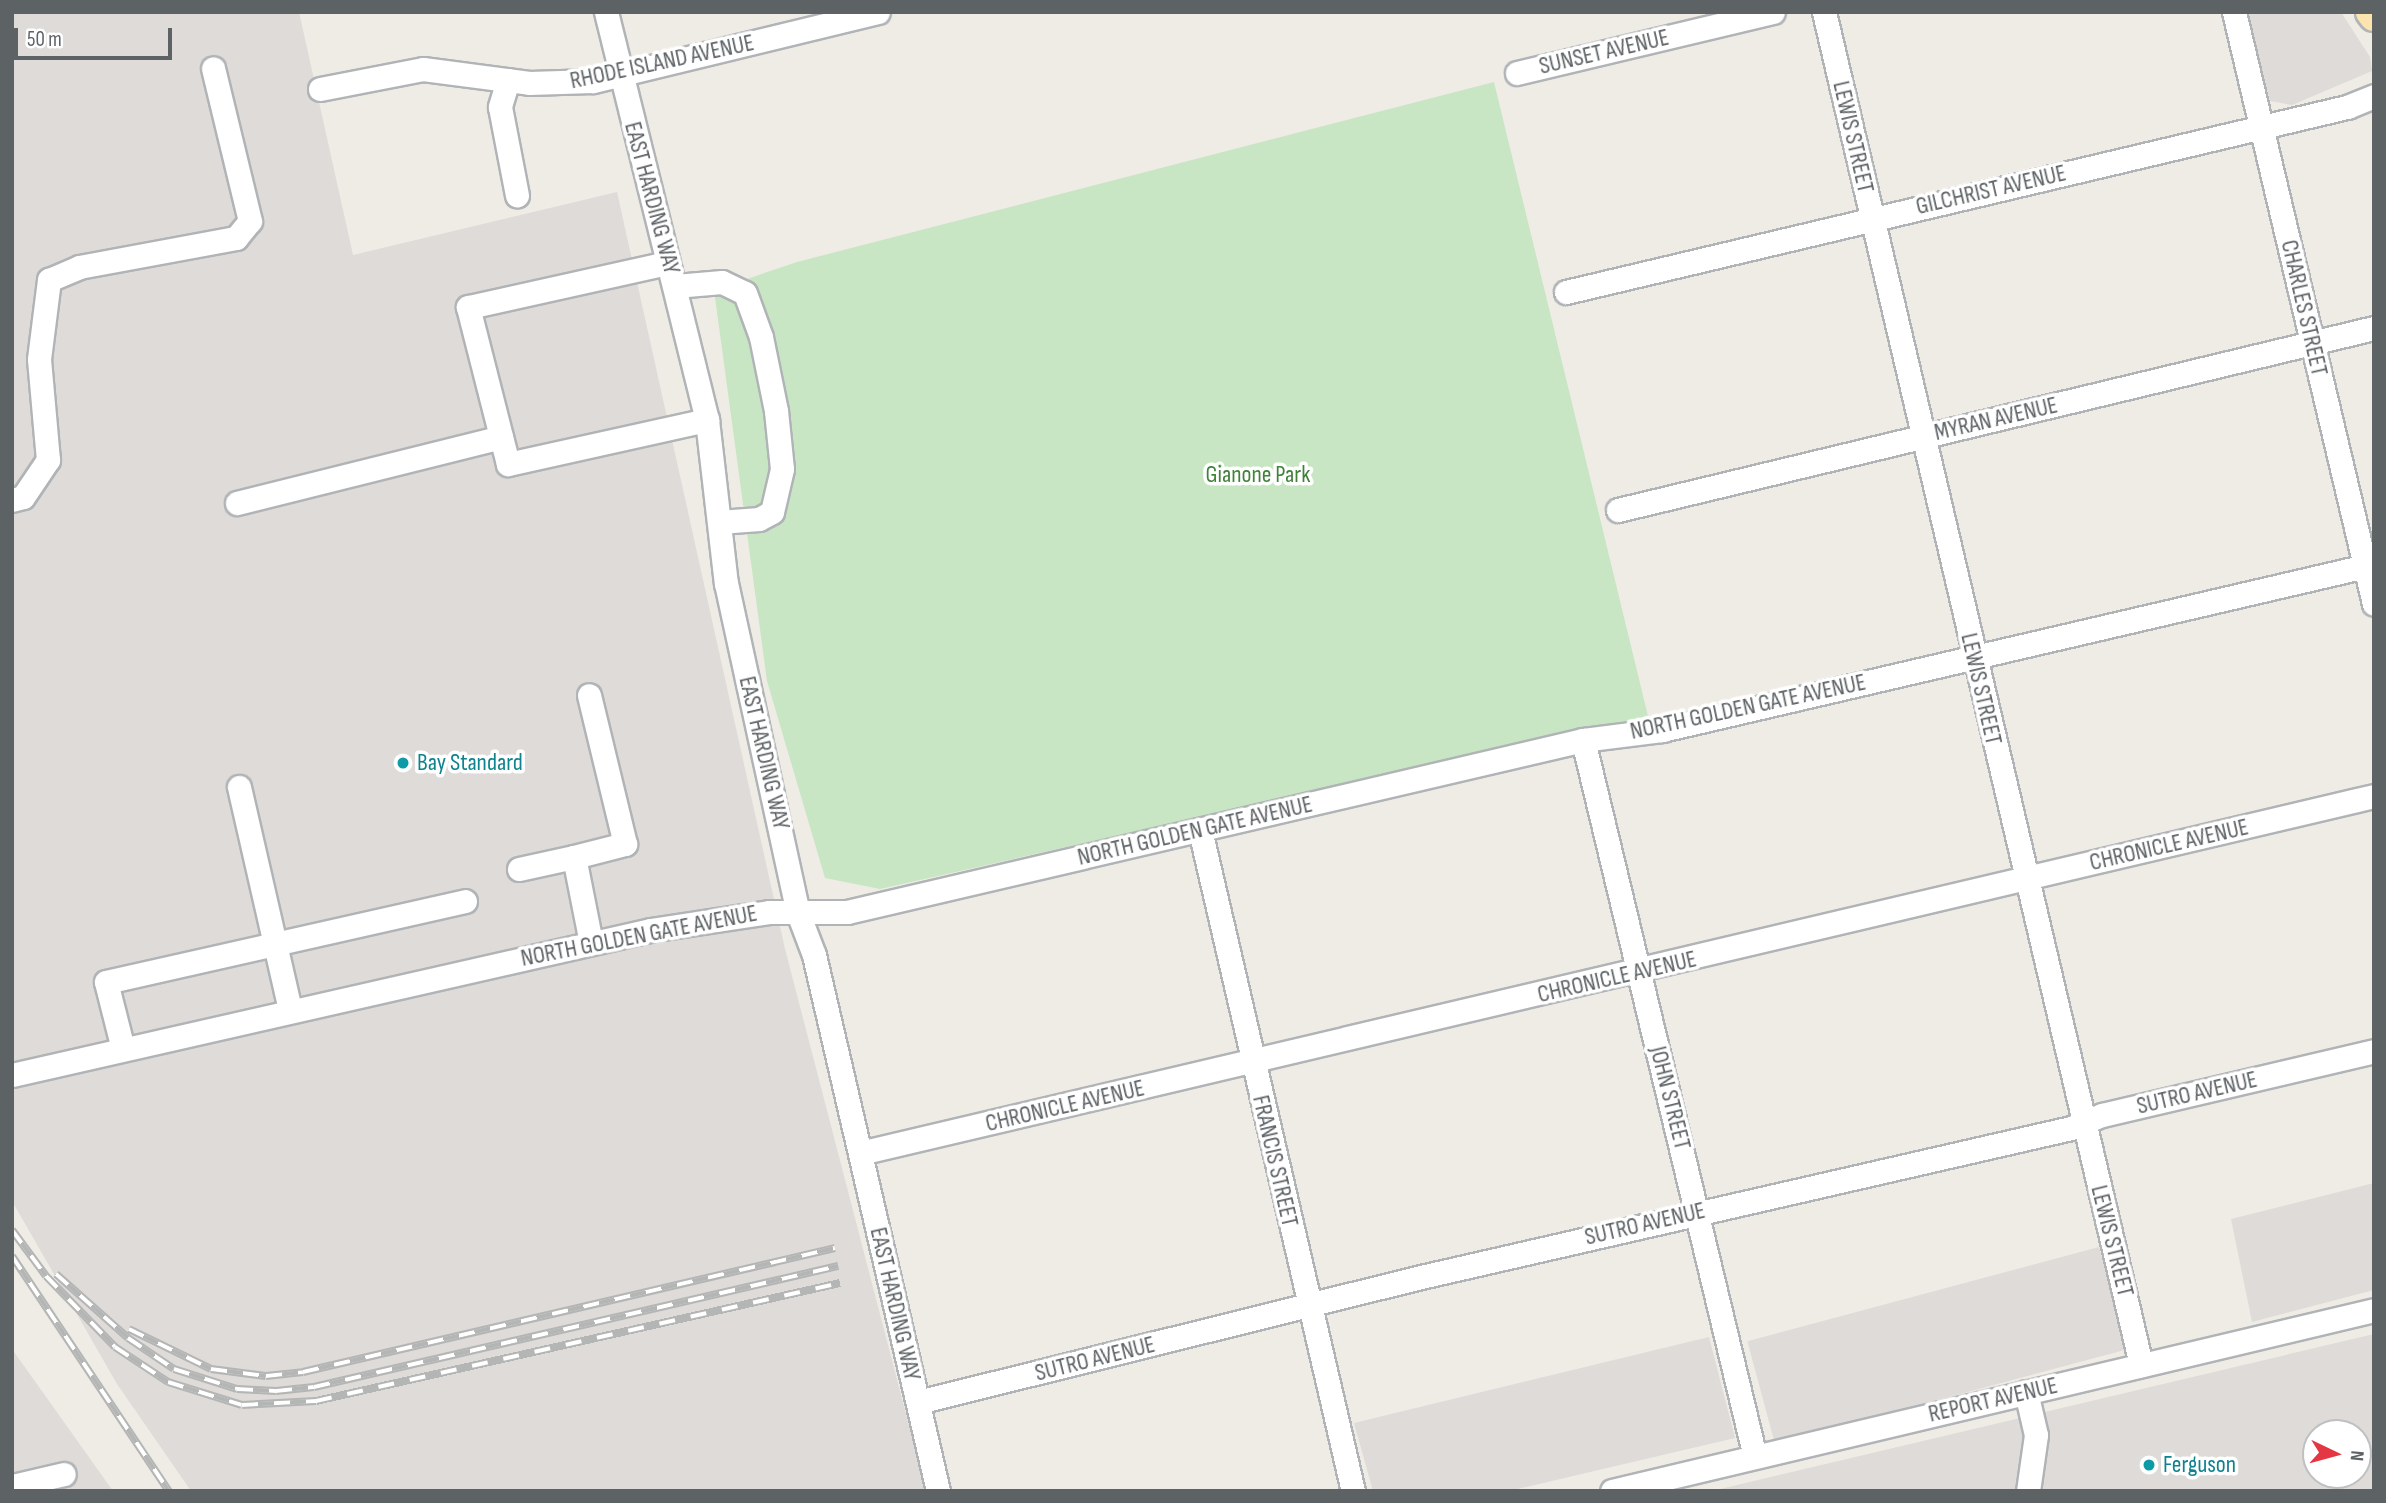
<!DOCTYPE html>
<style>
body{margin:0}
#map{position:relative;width:2386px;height:1503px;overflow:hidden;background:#efece6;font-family:"Sofia Sans Condensed",sans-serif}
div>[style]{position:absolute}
.industrial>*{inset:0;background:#dedbd8;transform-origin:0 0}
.green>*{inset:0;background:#c8e6c3}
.roads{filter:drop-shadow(2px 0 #b1b4b7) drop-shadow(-2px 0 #b1b4b7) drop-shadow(0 2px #b1b4b7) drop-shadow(0 -2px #b1b4b7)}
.minor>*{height:23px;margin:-11.5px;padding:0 11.5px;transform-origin:11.5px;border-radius:11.5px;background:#fff}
.major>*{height:30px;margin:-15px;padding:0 15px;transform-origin:15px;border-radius:15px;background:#fce4ae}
.rail>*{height:8px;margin-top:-4px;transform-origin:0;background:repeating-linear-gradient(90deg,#fff 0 16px,#b4b5b5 0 32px);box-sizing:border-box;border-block:2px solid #b4b5b5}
.dots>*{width:19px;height:19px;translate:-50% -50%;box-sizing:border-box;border:4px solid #fff;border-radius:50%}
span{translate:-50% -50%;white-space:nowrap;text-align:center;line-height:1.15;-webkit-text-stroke:7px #fff;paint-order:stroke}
.street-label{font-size:24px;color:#5d6265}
.park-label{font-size:24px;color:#3f8238}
.culture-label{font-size:24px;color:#0d838f}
.left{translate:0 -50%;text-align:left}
.frame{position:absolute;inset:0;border:14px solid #5d6265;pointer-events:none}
.north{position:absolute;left:2302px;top:1419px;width:70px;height:70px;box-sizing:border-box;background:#fff;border:2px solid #bec0c1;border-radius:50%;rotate:95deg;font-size:19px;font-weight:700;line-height:28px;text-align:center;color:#5d6265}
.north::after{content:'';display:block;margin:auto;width:24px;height:32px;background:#e43743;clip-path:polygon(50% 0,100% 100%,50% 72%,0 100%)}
.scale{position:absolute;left:14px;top:28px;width:158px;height:32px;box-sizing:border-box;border:4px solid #5d6265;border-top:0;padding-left:9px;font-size:21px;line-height:24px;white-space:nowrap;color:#5d6265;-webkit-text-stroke:5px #fff;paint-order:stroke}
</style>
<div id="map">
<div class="industrial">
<div style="clip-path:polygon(12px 12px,299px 12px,353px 255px,617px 192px,785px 949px,926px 1491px,191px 1491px,117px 1384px,12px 1201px)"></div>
<div style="clip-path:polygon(2246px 12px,2341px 12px,2370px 57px,2372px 71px,2292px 105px,2270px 101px)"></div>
<div style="clip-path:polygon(2374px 1183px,2374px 1290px,2252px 1322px,2231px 1219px)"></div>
<div style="left:2099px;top:1247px;width:106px;height:364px;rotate:75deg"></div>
<div style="clip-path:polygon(evenodd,2374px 1334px,2374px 1491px,1712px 1491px,2374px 1334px,2316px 1433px,2358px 1433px,2358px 1475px,2316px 1475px,2316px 1433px)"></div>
<div style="clip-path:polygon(1709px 1337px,1735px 1438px,1509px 1491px,1373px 1491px,1354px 1423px)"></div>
<div style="clip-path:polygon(12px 1349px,113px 1491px,12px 1491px)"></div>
</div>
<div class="green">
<div style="clip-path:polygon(1494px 82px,1648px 716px,880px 889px,825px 878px,767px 681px,714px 290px,797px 262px)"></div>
</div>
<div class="roads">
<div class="minor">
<div style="left:606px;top:12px;width:420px;rotate:76.1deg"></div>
<div style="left:707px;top:420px;width:164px;rotate:83.4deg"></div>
<div style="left:726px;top:583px;width:338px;rotate:77.7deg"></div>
<div style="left:798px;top:913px;width:45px;rotate:69.1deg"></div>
<div style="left:814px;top:955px;width:550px;rotate:76.97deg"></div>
<div style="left:1824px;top:12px;width:1390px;rotate:76.81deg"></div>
<div style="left:2234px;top:12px;width:608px;rotate:76.69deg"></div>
<div style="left:1517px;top:73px;width:263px;rotate:-13.4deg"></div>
<div style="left:508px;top:80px;width:28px;rotate:107deg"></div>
<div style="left:500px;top:107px;width:90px;rotate:79.1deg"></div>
<div style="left:320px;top:89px;width:105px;rotate:-11deg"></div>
<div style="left:423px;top:69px;width:107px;rotate:7.5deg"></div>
<div style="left:529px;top:83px;width:64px;rotate:-1.8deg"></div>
<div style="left:593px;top:81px;width:293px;rotate:-13.6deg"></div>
<div style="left:667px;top:263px;width:204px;rotate:167.5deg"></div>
<div style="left:468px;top:307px;width:162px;rotate:75.7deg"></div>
<div style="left:508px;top:464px;width:204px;rotate:-12.5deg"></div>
<div style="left:675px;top:286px;width:47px;rotate:-4.9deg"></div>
<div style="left:722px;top:282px;width:25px;rotate:26deg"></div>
<div style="left:745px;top:293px;width:47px;rotate:70deg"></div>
<div style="left:761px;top:337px;width:76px;rotate:78.5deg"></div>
<div style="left:776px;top:411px;width:58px;rotate:84.1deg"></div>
<div style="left:782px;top:469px;width:44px;rotate:103.1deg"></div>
<div style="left:772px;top:512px;width:15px;rotate:152deg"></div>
<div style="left:759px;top:519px;width:40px;rotate:175.7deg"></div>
<div style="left:1566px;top:292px;width:803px;rotate:-13.33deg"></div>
<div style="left:2347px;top:107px;width:29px;rotate:-22deg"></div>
<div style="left:12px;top:500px;width:11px;rotate:-15deg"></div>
<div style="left:23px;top:497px;width:45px;rotate:-56deg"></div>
<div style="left:48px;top:460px;width:101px;rotate:-95.1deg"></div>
<div style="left:39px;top:359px;width:80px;rotate:-82.8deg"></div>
<div style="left:49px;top:280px;width:33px;rotate:-23deg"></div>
<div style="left:79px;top:267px;width:160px;rotate:-10.5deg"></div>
<div style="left:236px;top:238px;width:22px;rotate:-51deg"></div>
<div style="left:250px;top:221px;width:157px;rotate:-103.6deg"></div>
<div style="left:237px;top:503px;width:272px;rotate:-14deg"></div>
<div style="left:1618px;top:510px;width:778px;rotate:-13.54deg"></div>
<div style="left:1583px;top:740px;width:737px;rotate:76.51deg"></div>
<div style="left:239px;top:787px;width:229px;rotate:77.1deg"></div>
<div style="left:1200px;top:830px;width:678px;rotate:76.97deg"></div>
<div style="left:574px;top:857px;width:53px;rotate:-14.3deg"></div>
<div style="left:625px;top:844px;width:153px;rotate:-103.6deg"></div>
<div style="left:519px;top:869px;width:56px;rotate:-12.3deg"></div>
<div style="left:574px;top:857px;width:88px;rotate:78.8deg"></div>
<div style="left:123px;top:1049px;width:69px;rotate:-104.2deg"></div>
<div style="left:106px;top:982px;width:368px;rotate:-12.7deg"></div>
<div style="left:12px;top:1075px;width:654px;rotate:-12.8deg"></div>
<div style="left:650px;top:930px;width:120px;rotate:-8.6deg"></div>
<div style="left:769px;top:912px;width:78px"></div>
<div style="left:847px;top:912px;width:756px;rotate:-13.15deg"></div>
<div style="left:1583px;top:740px;width:80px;rotate:-7.2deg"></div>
<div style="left:1662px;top:730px;width:731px;rotate:-13.12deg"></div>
<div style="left:860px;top:1153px;width:1556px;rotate:-13.27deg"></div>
<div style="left:2026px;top:1392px;width:44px;rotate:76.9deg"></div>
<div style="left:2036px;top:1435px;width:57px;rotate:98.1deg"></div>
<div style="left:918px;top:1402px;width:518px;rotate:-13.96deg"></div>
<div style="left:1421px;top:1277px;width:667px;rotate:-12.91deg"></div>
<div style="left:2071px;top:1128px;width:34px;rotate:-23deg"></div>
<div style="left:2102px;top:1115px;width:279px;rotate:-13.2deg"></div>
<div style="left:12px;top:1486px;width:53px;rotate:-13deg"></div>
<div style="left:1612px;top:1491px;width:783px;rotate:-13.36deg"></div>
</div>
<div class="major">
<div style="left:2371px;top:12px;width:5px;rotate:53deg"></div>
</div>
</div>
<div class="rail">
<div style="left:12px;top:1230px;width:57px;rotate:53.5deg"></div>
<div style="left:46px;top:1276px;width:99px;rotate:45.8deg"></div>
<div style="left:115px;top:1347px;width:64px;rotate:33.4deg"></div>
<div style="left:168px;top:1382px;width:77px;rotate:17.3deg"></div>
<div style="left:242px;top:1405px;width:74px;rotate:-3.1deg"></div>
<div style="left:316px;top:1401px;width:537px;rotate:-12.69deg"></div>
<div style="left:12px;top:1256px;width:283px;rotate:56.3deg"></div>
<div style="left:56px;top:1274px;width:96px;rotate:41.6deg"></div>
<div style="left:128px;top:1338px;width:55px;rotate:34deg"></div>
<div style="left:174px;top:1369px;width:66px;rotate:17.6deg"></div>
<div style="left:237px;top:1389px;width:39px;rotate:3deg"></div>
<div style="left:276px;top:1391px;width:38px;rotate:-6deg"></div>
<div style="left:314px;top:1387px;width:538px;rotate:-13deg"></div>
<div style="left:129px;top:1329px;width:91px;rotate:26deg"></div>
<div style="left:211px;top:1369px;width:55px;rotate:7.3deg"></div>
<div style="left:266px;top:1376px;width:37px;rotate:-6deg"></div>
<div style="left:303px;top:1372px;width:546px;rotate:-13.12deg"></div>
</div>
<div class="dots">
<div style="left:403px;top:763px;background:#0f9aa8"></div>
<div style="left:2149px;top:1465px;background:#0f9aa8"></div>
</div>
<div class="street-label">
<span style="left:1604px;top:52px;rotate:-13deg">SUNSET AVENUE</span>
<span style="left:662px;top:62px;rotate:-12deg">RHODE ISLAND AVENUE</span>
<span style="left:1853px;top:137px;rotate:77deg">LEWIS STREET</span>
<span style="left:1991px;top:190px;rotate:-13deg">GILCHRIST AVENUE</span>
<span style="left:652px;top:198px;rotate:75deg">EAST HARDING WAY</span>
<span style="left:2304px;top:308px;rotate:77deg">CHARLES STREET</span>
<span style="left:1996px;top:419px;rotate:-13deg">MYRAN AVENUE</span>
<span style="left:1981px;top:689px;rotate:77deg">LEWIS STREET</span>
<span style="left:1748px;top:707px;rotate:-12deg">NORTH GOLDEN GATE AVENUE</span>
<span style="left:764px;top:753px;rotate:77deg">EAST HARDING WAY</span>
<span style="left:1195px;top:831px;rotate:-13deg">NORTH GOLDEN GATE AVENUE</span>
<span style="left:2169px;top:845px;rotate:-13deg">CHRONICLE AVENUE</span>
<span style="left:639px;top:936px;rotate:-11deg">NORTH GOLDEN GATE AVENUE</span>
<span style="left:1617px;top:977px;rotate:-13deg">CHRONICLE AVENUE</span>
<span style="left:2197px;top:1093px;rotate:-13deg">SUTRO AVENUE</span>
<span style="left:1670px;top:1098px;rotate:76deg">JOHN STREET</span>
<span style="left:1065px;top:1106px;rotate:-13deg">CHRONICLE AVENUE</span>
<span style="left:1275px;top:1161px;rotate:77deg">FRANCIS STREET</span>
<span style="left:1645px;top:1224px;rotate:-13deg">SUTRO AVENUE</span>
<span style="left:2112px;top:1241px;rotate:76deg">LEWIS STREET</span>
<span style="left:895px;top:1304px;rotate:77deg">EAST HARDING WAY</span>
<span style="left:1095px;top:1359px;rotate:-14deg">SUTRO AVENUE</span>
<span style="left:1993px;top:1400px;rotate:-13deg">REPORT AVENUE</span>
</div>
<div class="park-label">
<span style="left:1258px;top:475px">Gianone Park</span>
</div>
<div class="culture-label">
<span class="left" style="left:417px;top:763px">Bay Standard</span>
<span class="left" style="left:2163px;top:1465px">Ferguson</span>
</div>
<div class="frame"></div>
<div class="north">N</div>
<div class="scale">50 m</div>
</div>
